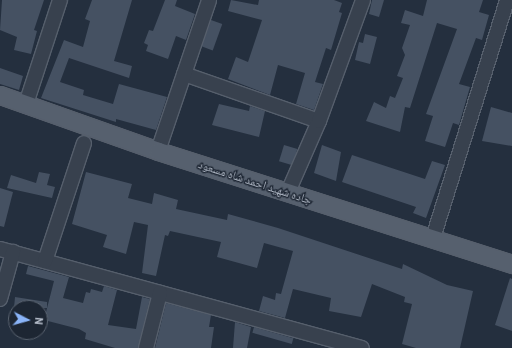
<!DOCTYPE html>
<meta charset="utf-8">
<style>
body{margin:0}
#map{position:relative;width:512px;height:348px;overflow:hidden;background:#242f3e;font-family:Barlow,"Noto Naskh Arabic",sans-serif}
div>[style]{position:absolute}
.building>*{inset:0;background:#455162;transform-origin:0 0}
.roads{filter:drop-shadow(1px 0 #565f6c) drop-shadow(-1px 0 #565f6c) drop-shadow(0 1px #565f6c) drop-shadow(0 -1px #565f6c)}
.minor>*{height:14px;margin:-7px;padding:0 7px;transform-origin:7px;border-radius:7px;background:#38414e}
.major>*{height:17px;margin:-8.5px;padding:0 8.5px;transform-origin:8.5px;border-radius:8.5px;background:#56606e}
span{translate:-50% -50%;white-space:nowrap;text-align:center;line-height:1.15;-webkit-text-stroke:3px #1d2633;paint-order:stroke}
.street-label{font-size:12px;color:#b4bcc9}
.north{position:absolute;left:8px;top:300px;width:40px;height:40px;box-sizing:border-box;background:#1d2633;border:1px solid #59626f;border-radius:50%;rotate:96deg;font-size:11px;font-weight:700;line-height:16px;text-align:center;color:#b4bcc9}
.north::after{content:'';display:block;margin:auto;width:14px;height:18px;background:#8ab4f8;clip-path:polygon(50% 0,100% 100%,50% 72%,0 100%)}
</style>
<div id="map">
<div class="building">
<div style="clip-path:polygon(2px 0,44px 0,34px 30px,37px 31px,31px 54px,14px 50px,17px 37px,0 30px)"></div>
<div style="clip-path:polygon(92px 0,132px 0,114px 61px,132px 66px,129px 78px,69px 58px,60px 82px,84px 90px,83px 95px,113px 104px,119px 84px,167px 97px,156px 130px,116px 119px,116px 122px,41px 98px,64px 40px,83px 47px,90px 21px,85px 19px)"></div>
<div style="clip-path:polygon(165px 0,177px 0,175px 6px,195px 14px,186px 40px,176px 36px,168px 59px,146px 51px,148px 45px,144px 43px,149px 30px,153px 31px)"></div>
<div style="clip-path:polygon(231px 0,258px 5px,259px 0,334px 0,342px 3px,339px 12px,342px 13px,331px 50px,326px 48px,315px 82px,323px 84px,314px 110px,296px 104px,305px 73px,278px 65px,270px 95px,228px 79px,236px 57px,248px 62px,262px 20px,228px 11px)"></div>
<div style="clip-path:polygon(372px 0,384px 0,379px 17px,369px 14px)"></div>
<div style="clip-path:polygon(427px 0,483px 0,479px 12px,489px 15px,482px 40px,476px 38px,459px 84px,470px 87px,459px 125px,453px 123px,445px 147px,425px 141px,433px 116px,426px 114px,457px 29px,437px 23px,410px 108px,405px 107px,400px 132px,366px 121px,374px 102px,386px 108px,390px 96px,395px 98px,403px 78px,397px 76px,405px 55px,402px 48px,410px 25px,401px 23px,405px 10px,423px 16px)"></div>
<div style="left:211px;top:20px;width:12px;height:28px;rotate:20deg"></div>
<div style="clip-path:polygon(365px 34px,377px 37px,370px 64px,355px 60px,359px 42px,363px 43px)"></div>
<div style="clip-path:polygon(0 68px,23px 76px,19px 90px,0 84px)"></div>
<div style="clip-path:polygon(219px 104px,249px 111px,250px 106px,265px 111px,259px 137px,212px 125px)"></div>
<div style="clip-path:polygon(491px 107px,512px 113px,512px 146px,482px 141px)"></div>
<div style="left:284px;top:145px;width:14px;height:17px;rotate:17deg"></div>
<div style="clip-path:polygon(322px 145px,341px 152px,336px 181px,314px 173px)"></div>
<div style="clip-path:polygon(352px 155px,425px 179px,432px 161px,445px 165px,426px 218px,413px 213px,416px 207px,342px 182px)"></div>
<div style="clip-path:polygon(39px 172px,50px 174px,47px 185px,55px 187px,52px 198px,7px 188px,11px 175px,36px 183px)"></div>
<div style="clip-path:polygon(86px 172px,132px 184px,128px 198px,152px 204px,154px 193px,178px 200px,176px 209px,227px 220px,228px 214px,278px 228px,402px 269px,403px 264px,447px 285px,473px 291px,460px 348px,416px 348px,402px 344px,412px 304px,404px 302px,405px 297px,372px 284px,361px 317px,329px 311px,331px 298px,293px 289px,285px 318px,259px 311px,263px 296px,275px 300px,276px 293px,281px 294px,293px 251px,264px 243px,257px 268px,217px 257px,221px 242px,170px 231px,168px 236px,165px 235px,156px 276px,142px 273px,148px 225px,134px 222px,126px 254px,103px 247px,107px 235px,72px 224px)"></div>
<div style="clip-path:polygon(0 188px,13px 192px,4px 227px,0 226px)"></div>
<div style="clip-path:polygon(28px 266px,69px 277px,63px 298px,83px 303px,86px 292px,90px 293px,91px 289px,102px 292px,104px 286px,117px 290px,108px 325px,136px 329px,142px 297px,150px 299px,138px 348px,115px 348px,85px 339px,86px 333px,79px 329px,44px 320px,54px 281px,26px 274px)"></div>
<div style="clip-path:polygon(510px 278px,512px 279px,512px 331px,495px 325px)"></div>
<div style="clip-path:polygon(15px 297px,47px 302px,47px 308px,14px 308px)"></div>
<div style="clip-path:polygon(166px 303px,211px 315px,209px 327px,214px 327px,211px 348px,155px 348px)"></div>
<div style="clip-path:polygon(235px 322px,251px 327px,247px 348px,233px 348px)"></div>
<div style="left:254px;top:327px;width:41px;height:6px;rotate:16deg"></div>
</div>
<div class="roads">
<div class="minor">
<div style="left:184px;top:74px;width:143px;rotate:19.2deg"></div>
<div style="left:26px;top:104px;width:109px;rotate:-71.9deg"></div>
<div style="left:158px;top:151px;width:159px;rotate:-71.3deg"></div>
<div style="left:288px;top:192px;width:77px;rotate:-66.4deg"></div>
<div style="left:319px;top:121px;width:129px;rotate:-70deg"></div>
<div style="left:433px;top:238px;width:249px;rotate:-72.7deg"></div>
<div style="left:0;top:249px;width:375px;rotate:15.3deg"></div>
<div style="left:45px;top:261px;width:124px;rotate:-71.7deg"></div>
<div style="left:0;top:299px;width:49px;rotate:-74.5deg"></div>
<div style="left:146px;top:348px;width:57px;rotate:-75.7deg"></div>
</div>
<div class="major">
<div style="left:0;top:95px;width:168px;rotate:19.5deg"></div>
<div style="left:158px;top:151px;width:372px;rotate:17.7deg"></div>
</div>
</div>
<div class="street-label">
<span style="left:255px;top:182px;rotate:18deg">جاده شهيد احمد شاه مسعود</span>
</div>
<div class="north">N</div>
</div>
